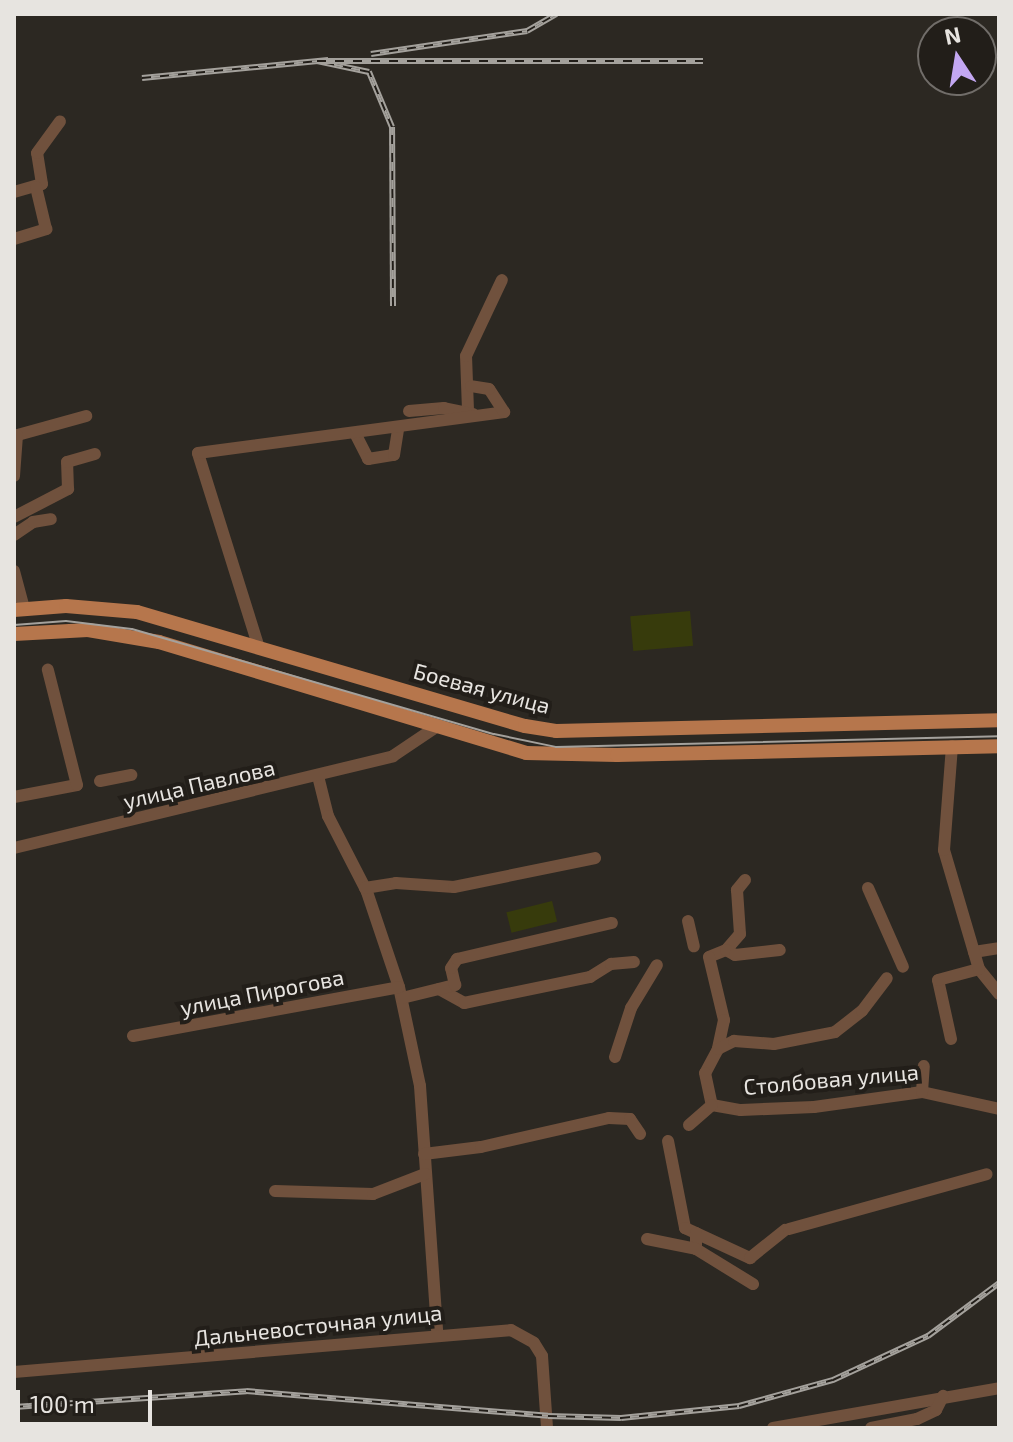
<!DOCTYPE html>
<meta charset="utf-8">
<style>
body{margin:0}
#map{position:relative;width:1013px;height:1442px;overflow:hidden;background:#2c2822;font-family:"Exo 2",sans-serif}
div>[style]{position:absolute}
.green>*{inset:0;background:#373b0c;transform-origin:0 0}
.minor>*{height:12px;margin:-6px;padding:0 6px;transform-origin:6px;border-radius:6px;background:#70513d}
.major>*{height:14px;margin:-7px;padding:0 7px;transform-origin:7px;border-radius:7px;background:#b6764c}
.tram>*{height:2px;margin:-1px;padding:0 1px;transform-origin:1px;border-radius:1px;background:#a4a19c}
.rail>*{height:6px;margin-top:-3px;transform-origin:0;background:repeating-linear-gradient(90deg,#221e19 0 9px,#a4a19c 0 18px);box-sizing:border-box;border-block:2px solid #a4a19c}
span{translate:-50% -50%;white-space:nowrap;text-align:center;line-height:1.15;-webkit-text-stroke:8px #221e19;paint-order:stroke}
.street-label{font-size:22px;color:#e7e4e0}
.frame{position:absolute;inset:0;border:16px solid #e7e4e0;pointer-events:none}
.north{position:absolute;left:917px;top:16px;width:80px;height:80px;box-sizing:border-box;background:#221e19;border:2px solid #716d69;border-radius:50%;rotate:348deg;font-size:22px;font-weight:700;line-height:32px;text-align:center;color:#e7e4e0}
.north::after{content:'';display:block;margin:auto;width:28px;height:36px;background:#c3a7f2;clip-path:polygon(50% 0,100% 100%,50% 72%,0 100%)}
.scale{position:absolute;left:16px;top:1390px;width:136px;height:36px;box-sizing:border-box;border:4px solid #e7e4e0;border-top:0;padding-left:10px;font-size:24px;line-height:28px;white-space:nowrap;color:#e7e4e0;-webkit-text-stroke:6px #221e19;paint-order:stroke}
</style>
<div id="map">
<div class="green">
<div style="left:690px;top:611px;width:35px;height:60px;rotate:85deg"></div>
<div style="left:552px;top:901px;width:21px;height:47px;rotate:76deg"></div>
</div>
<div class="minor">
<div style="left:14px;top:192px;width:29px;rotate:-16deg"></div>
<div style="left:42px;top:184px;width:31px;rotate:-99deg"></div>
<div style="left:37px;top:153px;width:39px;rotate:-54deg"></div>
<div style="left:14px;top:239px;width:34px;rotate:-17deg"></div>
<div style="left:46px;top:229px;width:43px;rotate:-103.4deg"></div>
<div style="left:468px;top:410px;width:54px;rotate:-92.1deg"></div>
<div style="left:466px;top:356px;width:84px;rotate:-64.7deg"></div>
<div style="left:409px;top:411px;width:35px;rotate:-5deg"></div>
<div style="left:444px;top:408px;width:30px;rotate:12deg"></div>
<div style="left:356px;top:435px;width:27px;rotate:63deg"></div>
<div style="left:368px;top:459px;width:26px;rotate:-9deg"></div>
<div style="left:394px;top:455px;width:25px;rotate:-81deg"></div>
<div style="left:14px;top:436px;width:75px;rotate:-15.5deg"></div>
<div style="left:14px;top:476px;width:41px;rotate:-85.8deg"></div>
<div style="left:14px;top:517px;width:61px;rotate:-27.4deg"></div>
<div style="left:68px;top:489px;width:27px;rotate:-92deg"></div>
<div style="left:67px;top:462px;width:29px;rotate:-16deg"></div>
<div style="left:14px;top:535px;width:23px;rotate:-34deg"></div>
<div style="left:33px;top:522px;width:18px;rotate:-9deg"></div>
<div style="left:14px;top:571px;width:38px;rotate:75deg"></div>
<div style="left:259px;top:648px;width:204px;rotate:-107.4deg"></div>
<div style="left:198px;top:453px;width:309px;rotate:-7.6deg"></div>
<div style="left:504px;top:412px;width:27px;rotate:-123deg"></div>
<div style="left:489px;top:389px;width:18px;rotate:-171deg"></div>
<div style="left:318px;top:776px;width:41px;rotate:76deg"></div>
<div style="left:328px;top:816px;width:85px;rotate:62.8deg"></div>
<div style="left:367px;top:892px;width:100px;rotate:71.4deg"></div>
<div style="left:399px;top:987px;width:101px;rotate:78deg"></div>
<div style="left:420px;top:1086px;width:247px;rotate:86deg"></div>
<div style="left:100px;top:781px;width:32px;rotate:-11deg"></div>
<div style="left:14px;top:797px;width:64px;rotate:-10.8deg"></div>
<div style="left:77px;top:785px;width:119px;rotate:-104.2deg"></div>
<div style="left:14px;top:848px;width:390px;rotate:-13.6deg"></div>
<div style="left:393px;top:756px;width:52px;rotate:-34deg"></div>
<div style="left:745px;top:880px;width:13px;rotate:129deg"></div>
<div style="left:737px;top:890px;width:44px;rotate:86.1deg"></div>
<div style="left:740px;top:934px;width:21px;rotate:131deg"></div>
<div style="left:726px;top:950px;width:18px;rotate:158deg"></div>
<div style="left:709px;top:957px;width:65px;rotate:76.6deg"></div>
<div style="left:724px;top:1020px;width:30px;rotate:102deg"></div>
<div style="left:718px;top:1049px;width:27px;rotate:118deg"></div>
<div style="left:705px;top:1073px;width:33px;rotate:78deg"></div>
<div style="left:712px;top:1105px;width:29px;rotate:10deg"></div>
<div style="left:741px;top:1110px;width:73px;rotate:-2.4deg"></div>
<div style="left:814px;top:1107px;width:109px;rotate:-7.9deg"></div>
<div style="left:922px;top:1092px;width:79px;rotate:12.4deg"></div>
<div style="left:365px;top:888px;width:31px;rotate:-9deg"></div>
<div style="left:396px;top:883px;width:58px;rotate:3.9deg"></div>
<div style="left:454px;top:887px;width:144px;rotate:-11.6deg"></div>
<div style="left:868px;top:888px;width:86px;rotate:66.1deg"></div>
<div style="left:688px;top:921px;width:26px;rotate:77deg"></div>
<div style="left:726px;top:950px;width:10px;rotate:29deg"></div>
<div style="left:735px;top:955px;width:45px;rotate:-6.3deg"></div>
<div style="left:974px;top:952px;width:25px;rotate:-9deg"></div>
<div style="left:979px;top:969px;width:32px;rotate:51deg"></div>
<div style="left:439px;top:989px;width:29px;rotate:29deg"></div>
<div style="left:464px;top:1003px;width:129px;rotate:-11.7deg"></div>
<div style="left:590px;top:977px;width:25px;rotate:-32deg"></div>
<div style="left:611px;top:964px;width:23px;rotate:-5deg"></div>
<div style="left:402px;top:998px;width:55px;rotate:-13.8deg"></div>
<div style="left:455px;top:985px;width:17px;rotate:-103deg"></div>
<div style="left:451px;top:968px;width:11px;rotate:-56deg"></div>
<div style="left:457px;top:959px;width:159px;rotate:-13.1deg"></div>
<div style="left:133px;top:1036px;width:270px;rotate:-10.4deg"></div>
<div style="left:951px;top:1039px;width:60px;rotate:-102.4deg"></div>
<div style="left:938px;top:980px;width:42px;rotate:-15deg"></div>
<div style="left:979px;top:969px;width:124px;rotate:-106.4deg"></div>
<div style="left:944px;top:850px;width:104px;rotate:-85.6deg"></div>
<div style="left:718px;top:1049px;width:18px;rotate:-27deg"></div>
<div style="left:734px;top:1041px;width:40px;rotate:4.3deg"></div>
<div style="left:774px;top:1044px;width:62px;rotate:-11.1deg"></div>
<div style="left:835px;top:1032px;width:34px;rotate:-38deg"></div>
<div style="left:862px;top:1011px;width:41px;rotate:-52.9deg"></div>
<div style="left:615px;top:1057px;width:52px;rotate:-71.9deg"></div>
<div style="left:631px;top:1008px;width:50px;rotate:-58.8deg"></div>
<div style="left:922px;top:1092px;width:26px;rotate:-86deg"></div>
<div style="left:689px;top:1125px;width:30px;rotate:-41deg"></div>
<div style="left:668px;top:1141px;width:89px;rotate:78.9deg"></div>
<div style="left:685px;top:1228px;width:72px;rotate:24.8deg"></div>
<div style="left:750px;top:1258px;width:45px;rotate:-38.7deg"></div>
<div style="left:424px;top:1154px;width:57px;rotate:-7deg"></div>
<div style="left:481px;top:1147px;width:131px;rotate:-12.8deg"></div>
<div style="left:609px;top:1118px;width:21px;rotate:3deg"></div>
<div style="left:630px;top:1119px;width:18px;rotate:56deg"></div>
<div style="left:275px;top:1191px;width:98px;rotate:1.8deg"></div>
<div style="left:373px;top:1194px;width:56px;rotate:-21deg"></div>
<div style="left:789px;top:1229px;width:205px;rotate:-15.5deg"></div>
<div style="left:696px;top:1233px;width:16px;rotate:90deg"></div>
<div style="left:696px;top:1249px;width:67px;rotate:31.6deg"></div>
<div style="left:647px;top:1239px;width:50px;rotate:11.5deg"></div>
<div style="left:14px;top:1372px;width:499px;rotate:-4.8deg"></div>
<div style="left:511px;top:1330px;width:26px;rotate:29deg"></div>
<div style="left:534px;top:1343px;width:15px;rotate:58deg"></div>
<div style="left:542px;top:1356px;width:72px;rotate:86deg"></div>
<div style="left:773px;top:1428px;width:230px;rotate:-10deg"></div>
<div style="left:871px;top:1428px;width:47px;rotate:-11.1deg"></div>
<div style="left:917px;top:1419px;width:21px;rotate:-25deg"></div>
<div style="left:936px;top:1410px;width:16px;rotate:-63deg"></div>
</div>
<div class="major">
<div style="left:14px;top:610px;width:52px;rotate:-4.4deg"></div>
<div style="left:66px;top:606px;width:71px;rotate:4.8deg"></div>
<div style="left:137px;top:612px;width:404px;rotate:16.4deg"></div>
<div style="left:525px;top:726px;width:31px;rotate:9deg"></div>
<div style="left:556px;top:731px;width:443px;rotate:-1.4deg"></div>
<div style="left:14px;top:634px;width:74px;rotate:-3.1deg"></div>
<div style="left:88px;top:630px;width:72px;rotate:9.6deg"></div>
<div style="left:159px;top:642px;width:383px;rotate:16.8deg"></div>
<div style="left:526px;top:753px;width:91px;rotate:1.3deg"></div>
<div style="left:617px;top:755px;width:382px;rotate:-1.3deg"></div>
</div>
<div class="tram">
<div style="left:14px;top:625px;width:52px;rotate:-4.4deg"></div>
<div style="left:66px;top:621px;width:66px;rotate:6.9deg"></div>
<div style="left:132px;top:629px;width:377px;rotate:16.2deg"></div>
<div style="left:494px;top:734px;width:63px;rotate:11.8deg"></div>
<div style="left:556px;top:747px;width:443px;rotate:-1.4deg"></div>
</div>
<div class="rail">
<div style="left:371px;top:54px;width:158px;rotate:-8.4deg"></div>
<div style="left:527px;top:31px;width:34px;rotate:-30deg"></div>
<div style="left:142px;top:78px;width:187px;rotate:-5.5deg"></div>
<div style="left:393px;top:306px;width:179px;rotate:-90.3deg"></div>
<div style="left:392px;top:127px;width:60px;rotate:-112.7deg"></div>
<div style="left:369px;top:72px;width:53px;rotate:-168.1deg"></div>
<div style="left:317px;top:61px;width:386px"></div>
<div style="left:14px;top:1407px;width:233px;rotate:-3.9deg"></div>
<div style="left:246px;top:1391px;width:303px;rotate:4.7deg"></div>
<div style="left:548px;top:1416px;width:73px;rotate:1.6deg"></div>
<div style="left:621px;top:1418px;width:119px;rotate:-5.8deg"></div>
<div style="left:739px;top:1406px;width:98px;rotate:-15.5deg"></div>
<div style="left:833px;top:1380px;width:105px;rotate:-24.9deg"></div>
<div style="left:928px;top:1336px;width:89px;rotate:-36.7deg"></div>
</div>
<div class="street-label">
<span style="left:482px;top:688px;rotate:15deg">Боевая улица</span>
<span style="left:199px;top:784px;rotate:-13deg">улица Павлова</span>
<span style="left:262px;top:992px;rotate:-11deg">улица Пирогова</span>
<span style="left:831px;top:1079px;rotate:-5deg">Столбовая улица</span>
<span style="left:318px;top:1325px;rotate:-6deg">Дальневосточная улица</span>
</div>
<div class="frame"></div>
<div class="north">N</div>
<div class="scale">100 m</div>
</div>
